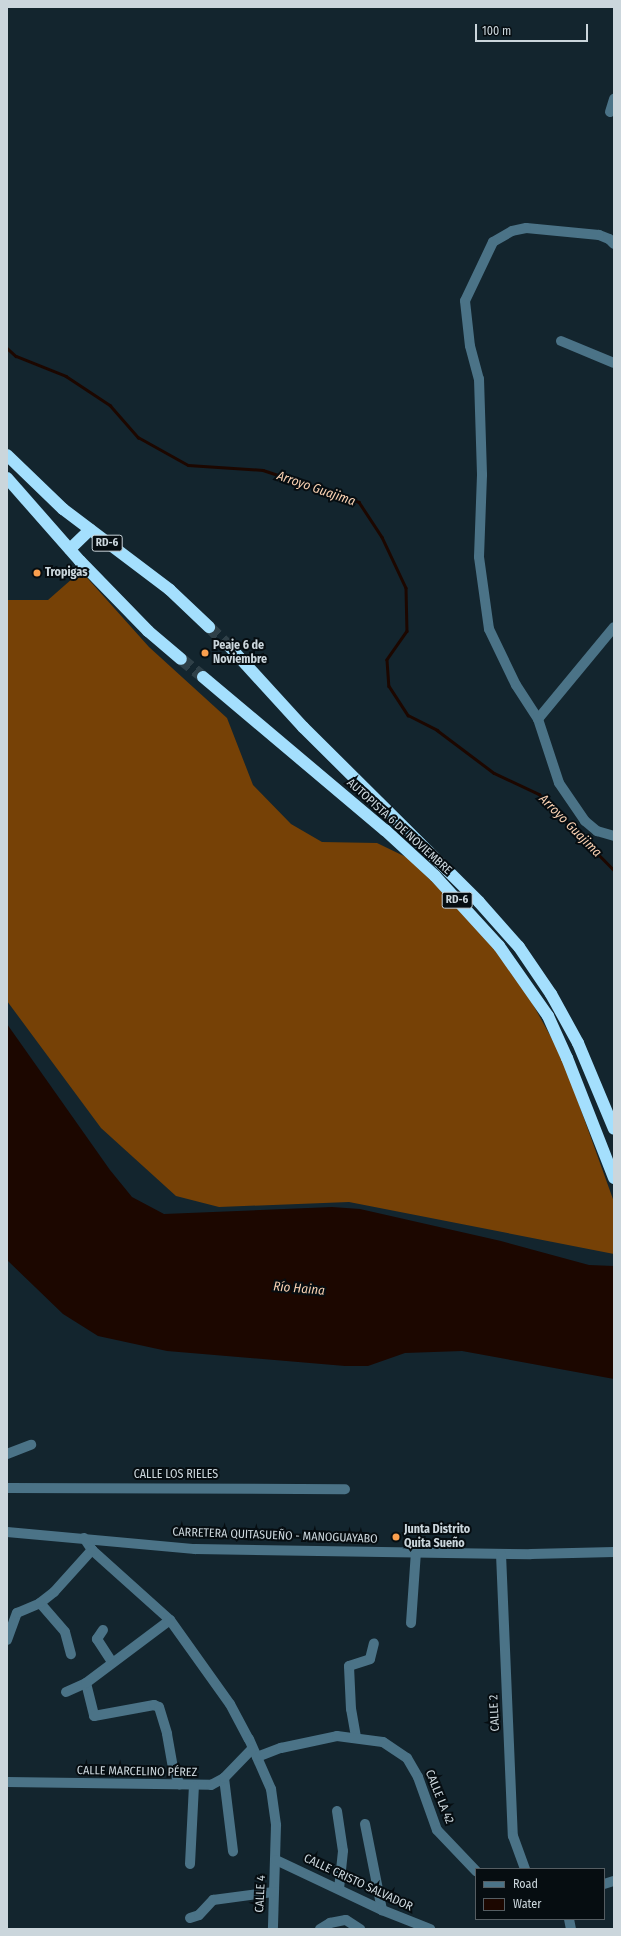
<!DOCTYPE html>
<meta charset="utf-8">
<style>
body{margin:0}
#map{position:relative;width:621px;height:1936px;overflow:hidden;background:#13252e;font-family:"Fira Sans Condensed",sans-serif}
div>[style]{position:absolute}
.forest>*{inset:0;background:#764106}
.water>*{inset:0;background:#1c0700}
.stream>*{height:2.5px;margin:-1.25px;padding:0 1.25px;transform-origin:1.25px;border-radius:1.25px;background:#1c0700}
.highway-tunnel>*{height:12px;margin-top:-6px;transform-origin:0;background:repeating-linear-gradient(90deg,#2f4048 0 12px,transparent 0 18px)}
.minor>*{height:10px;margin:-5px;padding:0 5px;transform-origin:5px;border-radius:5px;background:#4b7387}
.highway>*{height:12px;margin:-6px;padding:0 6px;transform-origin:6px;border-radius:6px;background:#a4dffd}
.dots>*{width:11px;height:11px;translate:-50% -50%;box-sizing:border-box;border:2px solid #060d11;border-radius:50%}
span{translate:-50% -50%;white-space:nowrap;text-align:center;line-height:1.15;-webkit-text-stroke:4px #060d11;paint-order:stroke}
.shield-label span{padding:1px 3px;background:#060d11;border:1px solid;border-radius:3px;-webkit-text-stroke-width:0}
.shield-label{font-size:11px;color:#cbd6dc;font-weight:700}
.poi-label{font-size:12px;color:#cbd6dc;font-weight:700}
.left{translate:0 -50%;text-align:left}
.street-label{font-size:12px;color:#cbd6dc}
.water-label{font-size:13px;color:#f9d1b2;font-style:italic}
.frame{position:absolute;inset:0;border:8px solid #cbd6dc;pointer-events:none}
.legend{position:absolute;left:475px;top:1868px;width:130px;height:52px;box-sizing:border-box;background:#060d11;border:1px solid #555d62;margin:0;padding:5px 7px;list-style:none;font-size:12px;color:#cbd6dc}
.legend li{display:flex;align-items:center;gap:8px;height:20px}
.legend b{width:20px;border:1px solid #555d62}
.scale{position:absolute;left:475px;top:24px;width:113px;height:18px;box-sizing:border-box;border:2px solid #cbd6dc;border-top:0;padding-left:5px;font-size:12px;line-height:14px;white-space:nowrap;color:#cbd6dc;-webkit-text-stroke:3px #060d11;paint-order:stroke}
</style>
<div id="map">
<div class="forest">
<div style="clip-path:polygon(81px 571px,149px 647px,227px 718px,253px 785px,291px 824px,322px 842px,377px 843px,408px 858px,471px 920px,520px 981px,562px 1057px,614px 1202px,614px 1254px,349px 1202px,219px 1207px,176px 1196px,101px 1128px,7px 1001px,7px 600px,48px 600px)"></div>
</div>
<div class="water">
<div style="clip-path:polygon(7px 1024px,110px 1170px,132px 1197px,164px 1214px,332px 1207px,360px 1209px,501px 1241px,589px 1265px,614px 1266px,614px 1379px,462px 1351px,405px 1353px,368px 1366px,345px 1366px,167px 1351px,98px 1336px,63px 1314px,7px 1260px)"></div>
</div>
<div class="stream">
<div style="left:7px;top:348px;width:12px;rotate:42deg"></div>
<div style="left:16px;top:356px;width:54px;rotate:21.8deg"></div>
<div style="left:66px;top:376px;width:53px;rotate:33.4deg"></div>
<div style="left:110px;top:405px;width:43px;rotate:48.8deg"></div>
<div style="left:138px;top:437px;width:57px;rotate:29.2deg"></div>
<div style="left:188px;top:465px;width:75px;rotate:3.8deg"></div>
<div style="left:263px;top:470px;width:101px;rotate:18.4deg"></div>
<div style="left:359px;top:502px;width:42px;rotate:56.7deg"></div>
<div style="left:382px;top:537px;width:56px;rotate:64.8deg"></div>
<div style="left:406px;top:588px;width:43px;rotate:88.7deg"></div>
<div style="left:407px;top:631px;width:35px;rotate:125deg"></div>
<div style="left:387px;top:660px;width:26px;rotate:86deg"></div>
<div style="left:389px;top:686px;width:35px;rotate:57deg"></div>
<div style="left:408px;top:715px;width:33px;rotate:27deg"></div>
<div style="left:437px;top:730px;width:71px;rotate:37deg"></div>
<div style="left:494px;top:773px;width:50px;rotate:25deg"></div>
<div style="left:539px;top:794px;width:107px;rotate:45.4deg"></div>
</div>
<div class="highway-tunnel">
<div style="left:209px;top:627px;width:28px;rotate:44deg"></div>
<div style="left:181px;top:659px;width:28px;rotate:39deg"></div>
</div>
<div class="minor">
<div style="left:610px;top:112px;width:14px;rotate:-73deg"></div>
<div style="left:614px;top:244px;width:7px;rotate:-135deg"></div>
<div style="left:609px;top:239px;width:11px;rotate:-158deg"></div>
<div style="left:599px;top:235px;width:73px;rotate:-174.5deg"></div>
<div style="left:526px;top:228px;width:14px;rotate:168deg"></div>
<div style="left:512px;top:231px;width:22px;rotate:150deg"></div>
<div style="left:493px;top:242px;width:65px;rotate:115.4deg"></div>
<div style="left:465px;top:301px;width:45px;rotate:83.7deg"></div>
<div style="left:470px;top:346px;width:34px;rotate:75deg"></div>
<div style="left:479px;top:379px;width:96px;rotate:88.2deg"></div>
<div style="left:482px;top:475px;width:82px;rotate:92.1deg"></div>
<div style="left:479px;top:557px;width:73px;rotate:82.1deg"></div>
<div style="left:489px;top:629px;width:62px;rotate:64.3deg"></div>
<div style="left:516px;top:685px;width:40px;rotate:57.1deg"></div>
<div style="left:538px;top:719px;width:67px;rotate:71.8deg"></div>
<div style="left:559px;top:783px;width:46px;rotate:55.6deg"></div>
<div style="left:585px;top:821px;width:16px;rotate:40deg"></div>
<div style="left:597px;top:831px;width:18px;rotate:16deg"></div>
<div style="left:561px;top:341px;width:57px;rotate:22.5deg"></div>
<div style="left:538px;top:719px;width:119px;rotate:-50.4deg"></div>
<div style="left:7px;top:1454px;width:26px;rotate:-21deg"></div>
<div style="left:7px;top:1488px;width:338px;rotate:0.2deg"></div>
<div style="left:7px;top:1532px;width:189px;rotate:5.2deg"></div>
<div style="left:195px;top:1549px;width:336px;rotate:0.9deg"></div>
<div style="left:531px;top:1554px;width:83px;rotate:-1.4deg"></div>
<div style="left:84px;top:1538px;width:14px;rotate:56deg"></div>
<div style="left:92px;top:1550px;width:105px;rotate:41.9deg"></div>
<div style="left:170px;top:1620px;width:103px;rotate:54.5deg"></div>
<div style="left:230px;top:1704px;width:40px;rotate:62deg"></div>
<div style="left:249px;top:1739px;width:55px;rotate:66.3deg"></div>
<div style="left:271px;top:1789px;width:36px;rotate:82deg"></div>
<div style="left:276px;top:1825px;width:104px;rotate:91.7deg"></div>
<div style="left:501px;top:1554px;width:282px;rotate:87.6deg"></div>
<div style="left:513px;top:1836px;width:35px;rotate:70deg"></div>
<div style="left:40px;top:1603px;width:38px;rotate:49deg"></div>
<div style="left:65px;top:1632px;width:23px;rotate:75deg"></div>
<div style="left:411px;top:1623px;width:71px;rotate:-86deg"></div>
<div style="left:103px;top:1630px;width:11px;rotate:124deg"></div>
<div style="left:97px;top:1639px;width:27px;rotate:57deg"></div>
<div style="left:7px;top:1640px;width:29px;rotate:-70deg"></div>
<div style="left:17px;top:1613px;width:25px;rotate:-23deg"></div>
<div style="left:40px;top:1603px;width:18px;rotate:-38deg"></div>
<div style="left:54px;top:1592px;width:57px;rotate:-47.9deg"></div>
<div style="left:86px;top:1683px;width:34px;rotate:76deg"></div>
<div style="left:94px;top:1716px;width:61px;rotate:-10.4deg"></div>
<div style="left:154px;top:1705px;width:5px;rotate:22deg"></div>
<div style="left:159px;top:1707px;width:28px;rotate:73deg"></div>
<div style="left:167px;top:1734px;width:36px;rotate:80deg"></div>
<div style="left:173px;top:1769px;width:17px;rotate:66deg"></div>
<div style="left:66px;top:1692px;width:22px;rotate:-24deg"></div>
<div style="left:86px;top:1683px;width:105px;rotate:-36.9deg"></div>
<div style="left:356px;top:1737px;width:28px;rotate:-100deg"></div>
<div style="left:351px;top:1709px;width:43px;rotate:-92.7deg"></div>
<div style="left:349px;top:1666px;width:22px;rotate:-18deg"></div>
<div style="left:370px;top:1659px;width:16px;rotate:-76deg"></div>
<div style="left:257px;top:1757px;width:26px;rotate:-21deg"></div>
<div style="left:281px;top:1748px;width:57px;rotate:-12.1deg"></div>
<div style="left:337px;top:1736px;width:46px;rotate:7.4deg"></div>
<div style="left:383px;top:1742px;width:29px;rotate:34deg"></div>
<div style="left:407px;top:1758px;width:22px;rotate:60deg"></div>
<div style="left:418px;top:1777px;width:56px;rotate:70.3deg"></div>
<div style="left:437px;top:1830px;width:57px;rotate:46.4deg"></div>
<div style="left:224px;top:1778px;width:74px;rotate:83deg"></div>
<div style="left:7px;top:1782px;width:204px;rotate:0.8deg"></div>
<div style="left:211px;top:1785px;width:15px;rotate:-28deg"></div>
<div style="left:224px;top:1778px;width:40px;rotate:-46deg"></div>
<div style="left:337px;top:1811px;width:40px;rotate:81.5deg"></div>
<div style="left:343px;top:1851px;width:38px;rotate:96deg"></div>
<div style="left:365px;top:1824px;width:88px;rotate:78.8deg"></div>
<div style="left:276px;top:1860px;width:117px;rotate:25.3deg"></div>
<div style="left:382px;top:1910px;width:52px;rotate:21.6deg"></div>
<div style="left:190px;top:1864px;width:78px;rotate:-87.1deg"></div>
<div style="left:604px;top:1884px;width:10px;rotate:-17deg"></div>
<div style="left:190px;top:1918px;width:9px;rotate:-18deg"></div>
<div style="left:199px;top:1915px;width:21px;rotate:-47deg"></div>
<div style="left:213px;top:1900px;width:61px;rotate:-7.6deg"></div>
<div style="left:569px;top:1919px;width:10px;rotate:79deg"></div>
<div style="left:320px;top:1929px;width:12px;rotate:-31deg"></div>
<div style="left:330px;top:1923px;width:16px;rotate:-11deg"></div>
<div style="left:346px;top:1920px;width:17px;rotate:33deg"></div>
</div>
<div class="highway">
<div style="left:7px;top:455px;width:78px;rotate:44deg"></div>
<div style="left:63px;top:509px;width:134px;rotate:37.1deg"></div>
<div style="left:170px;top:590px;width:54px;rotate:43.5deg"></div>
<div style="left:7px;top:478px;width:111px;rotate:48.7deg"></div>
<div style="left:80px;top:561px;width:98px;rotate:45.8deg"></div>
<div style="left:148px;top:631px;width:43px;rotate:40.3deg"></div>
<div style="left:70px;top:549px;width:28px;rotate:-44deg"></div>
<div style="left:229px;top:646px;width:110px;rotate:47.6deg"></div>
<div style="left:303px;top:727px;width:248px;rotate:44.8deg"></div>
<div style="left:479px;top:902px;width:60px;rotate:48.4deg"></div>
<div style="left:519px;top:947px;width:57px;rotate:55.8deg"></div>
<div style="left:551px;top:994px;width:56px;rotate:61.1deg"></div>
<div style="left:578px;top:1043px;width:93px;rotate:67.3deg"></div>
<div style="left:203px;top:677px;width:238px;rotate:40.1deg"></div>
<div style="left:385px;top:830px;width:68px;rotate:42.6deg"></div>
<div style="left:435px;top:876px;width:95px;rotate:47.6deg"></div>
<div style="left:499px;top:946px;width:85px;rotate:55deg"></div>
<div style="left:548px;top:1016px;width:46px;rotate:65.7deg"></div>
<div style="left:567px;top:1058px;width:129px;rotate:68.6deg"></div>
</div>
<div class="dots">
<div style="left:37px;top:573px;background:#fa9f4e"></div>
<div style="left:205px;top:653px;background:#fa9f4e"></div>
<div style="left:396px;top:1537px;background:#fa9f4e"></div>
</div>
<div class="shield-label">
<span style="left:107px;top:543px">RD-6</span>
<span style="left:457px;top:900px">RD-6</span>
</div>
<div class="poi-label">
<span class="left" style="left:45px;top:573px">Tropigas</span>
<span class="left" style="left:213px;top:653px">Peaje 6 de<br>Noviembre</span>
<span class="left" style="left:404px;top:1537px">Junta Distrito<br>Quita Sueño</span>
</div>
<div class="street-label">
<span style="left:399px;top:827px;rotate:42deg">AUTOPISTA 6 DE NOVIEMBRE</span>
<span style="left:176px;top:1475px">CALLE LOS RIELES</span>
<span style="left:275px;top:1536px;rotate:2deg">CARRETERA QUITASUEÑO - MANOGUAYABO</span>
<span style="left:495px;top:1713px;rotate:-93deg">CALLE 2</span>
<span style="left:137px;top:1772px;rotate:1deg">CALLE MARCELINO PÉREZ</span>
<span style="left:439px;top:1797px;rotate:68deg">CALLE LA 42</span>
<span style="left:358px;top:1883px;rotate:25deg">CALLE CRISTO SALVADOR</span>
<span style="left:261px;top:1894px;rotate:-87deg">CALLE 4</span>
</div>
<div class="water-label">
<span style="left:316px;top:489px;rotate:19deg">Arroyo Guajima</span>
<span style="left:570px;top:826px;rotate:45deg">Arroyo Guajima</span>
<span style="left:299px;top:1289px;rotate:5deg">Río Haina</span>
</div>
<div class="frame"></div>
<ul class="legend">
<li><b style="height:5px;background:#4b7387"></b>Road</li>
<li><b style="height:11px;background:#1c0700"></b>Water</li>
</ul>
<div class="scale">100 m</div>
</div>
